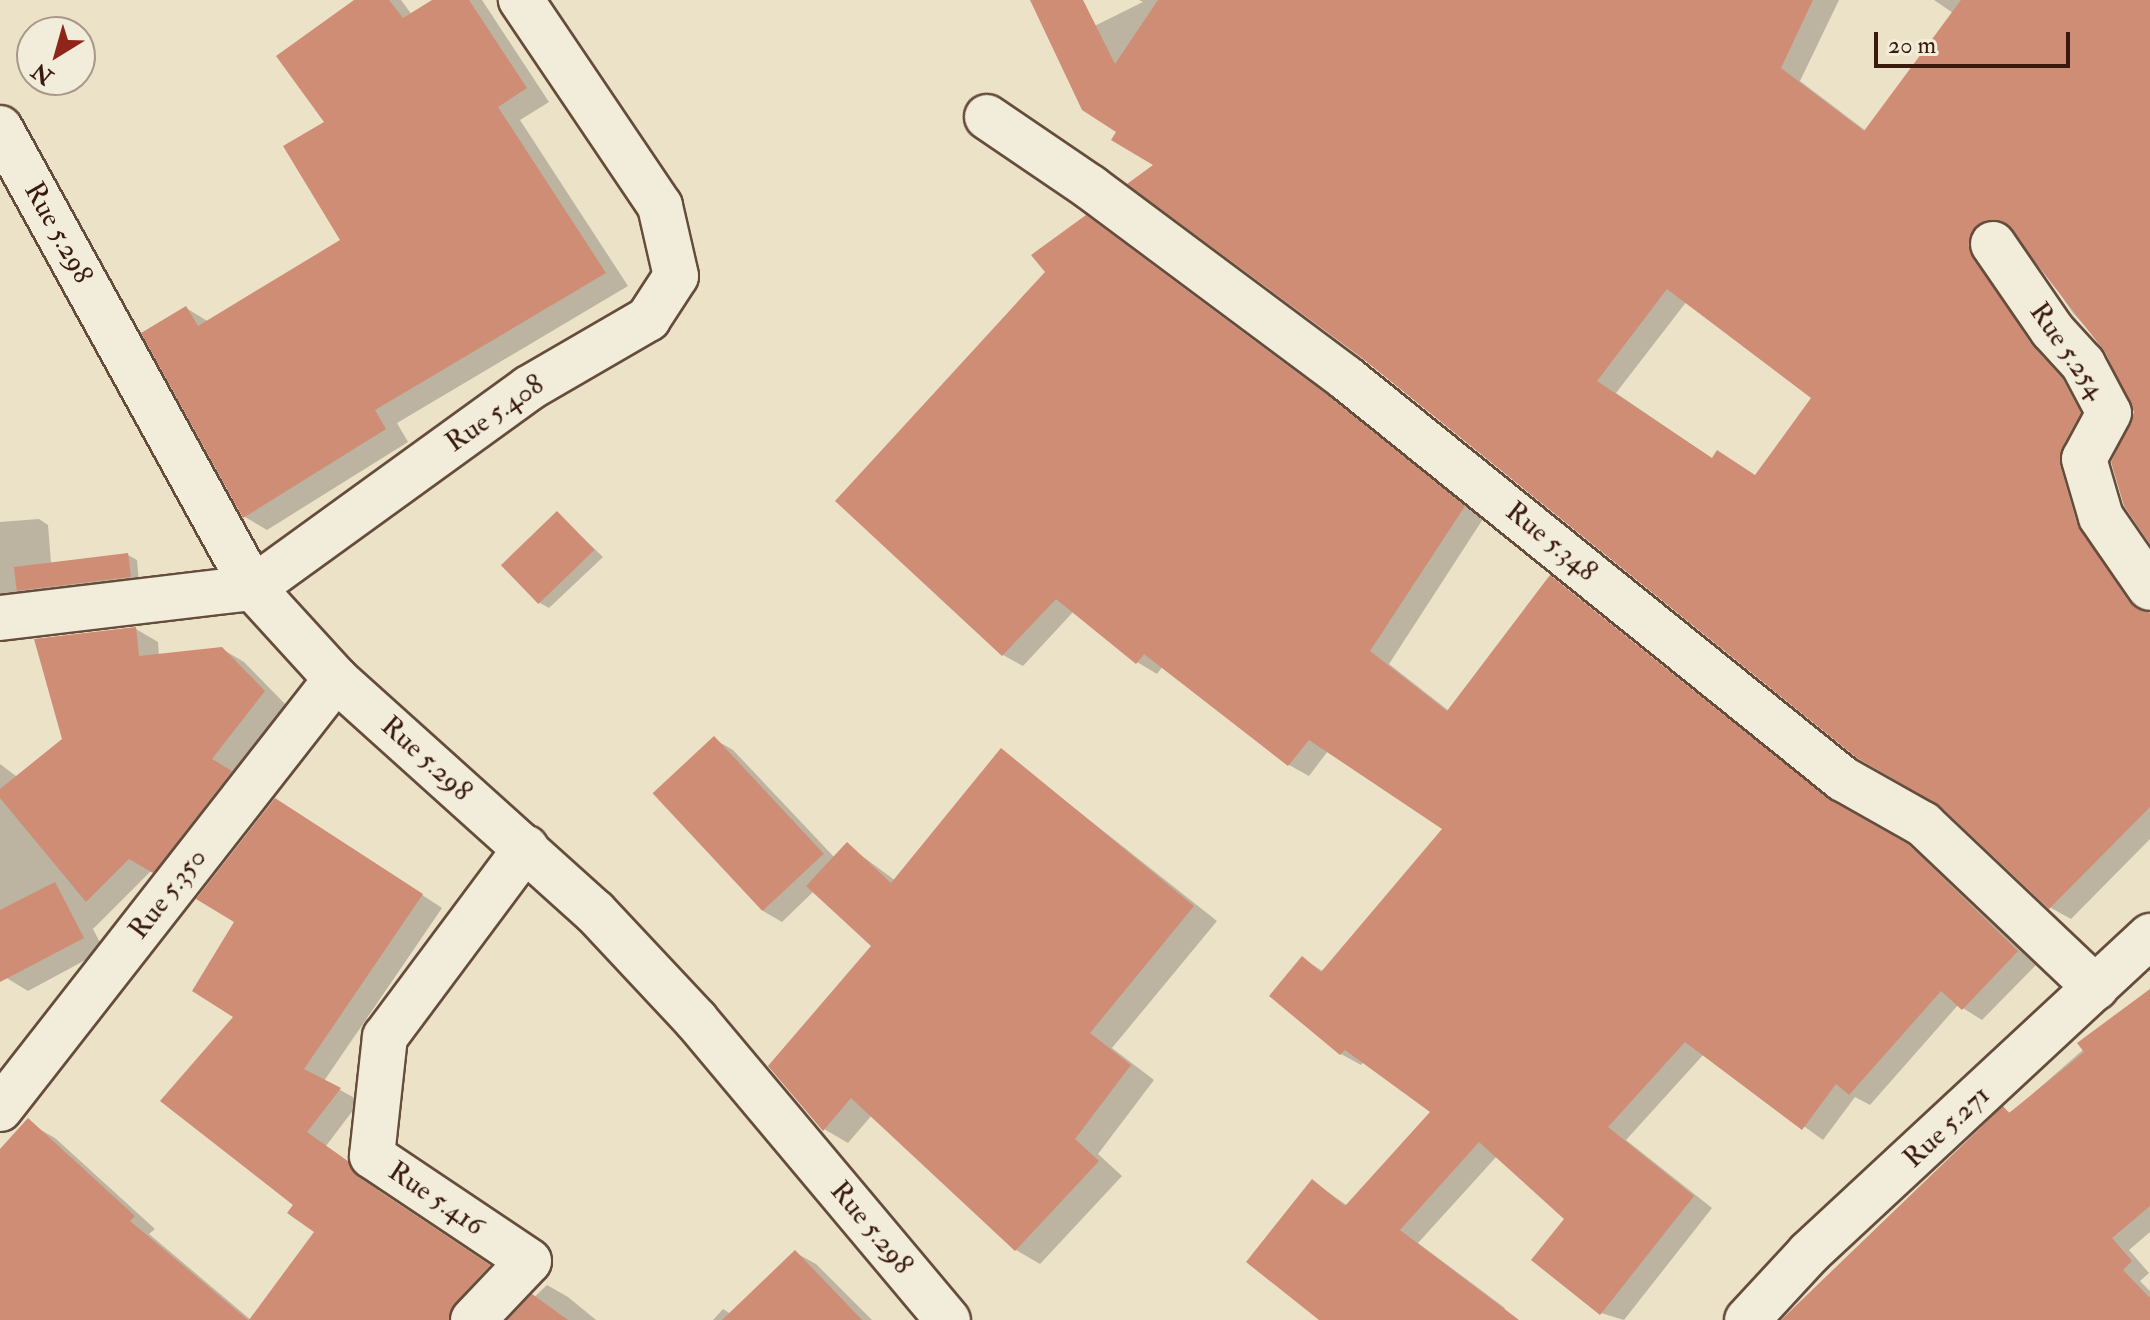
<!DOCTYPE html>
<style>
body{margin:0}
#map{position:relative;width:2150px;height:1320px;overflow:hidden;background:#ebe2c8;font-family:"IM FELL Double Pica",serif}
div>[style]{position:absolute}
.shadow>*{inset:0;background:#0003}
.building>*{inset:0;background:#ce8d74;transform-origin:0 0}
.roads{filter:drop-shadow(2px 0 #664c3b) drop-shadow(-2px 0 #664c3b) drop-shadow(0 2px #664c3b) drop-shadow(0 -2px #664c3b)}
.minor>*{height:44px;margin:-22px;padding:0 22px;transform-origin:22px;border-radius:22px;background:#f2ecdb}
span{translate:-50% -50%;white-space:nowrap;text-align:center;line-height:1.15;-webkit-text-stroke:8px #f2ecdb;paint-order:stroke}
.street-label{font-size:28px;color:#3a1a0c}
.north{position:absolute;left:16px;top:16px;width:80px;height:80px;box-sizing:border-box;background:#f2ecdb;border:2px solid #a89888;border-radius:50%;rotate:217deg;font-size:22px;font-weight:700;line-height:32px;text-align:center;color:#3a1a0c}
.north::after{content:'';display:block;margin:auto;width:28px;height:36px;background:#8f2418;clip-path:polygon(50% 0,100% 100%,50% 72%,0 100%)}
.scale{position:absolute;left:1874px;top:32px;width:196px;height:36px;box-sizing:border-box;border:4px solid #3a1a0c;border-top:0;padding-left:10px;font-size:24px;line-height:28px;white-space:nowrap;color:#3a1a0c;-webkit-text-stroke:6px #f2ecdb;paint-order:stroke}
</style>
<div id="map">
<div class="shadow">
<div style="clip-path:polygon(358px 0,401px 0,412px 15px,435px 0,482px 0,549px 102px,520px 120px,628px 286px,397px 423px,408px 442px,267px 530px,245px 517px,186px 308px,209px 322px,343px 241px,327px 123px)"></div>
<div style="clip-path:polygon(evenodd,1139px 0,1839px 0,1800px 81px,1866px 131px,1953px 13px,1934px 0,2150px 0,2150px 541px,2133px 401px,2107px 351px,2073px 313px,2018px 232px,2000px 234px,2082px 392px,2097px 538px,2150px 615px,2150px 839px,2071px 919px,2051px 908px,1941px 804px,1119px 131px,1054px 46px,1143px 2px,1139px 0,1687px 301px,1814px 397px,1756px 476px,1714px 460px,1616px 393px,1687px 301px)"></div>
<div style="clip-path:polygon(1086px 217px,1351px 412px,1483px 519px,1389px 664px,1449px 711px,1550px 577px,1847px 812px,1928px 858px,2037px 964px,1982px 1020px,1958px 1005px,1870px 1105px,1855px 1097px,1823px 1140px,1704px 1054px,1626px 1140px,1712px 1208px,1624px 1320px,1601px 1313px,1567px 1219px,1497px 1156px,1418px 1243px,1505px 1308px,1496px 1320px,1323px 1320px,1313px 1182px,1348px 1206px,1433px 1112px,1364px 1061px,1361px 1065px,1341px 1054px,1272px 996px,1302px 958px,1324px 972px,1444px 828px,1328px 751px,1309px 776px,1289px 765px,1163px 666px,1157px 674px,1137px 662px,1074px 611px,1023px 666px,1003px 655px,1048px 272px)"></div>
<div style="clip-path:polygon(558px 514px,603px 557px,549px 608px,540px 603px)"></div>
<div style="clip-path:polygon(39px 519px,48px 525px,51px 563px,128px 555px,137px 560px,139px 582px,0 595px,0 522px)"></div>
<div style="clip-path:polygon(136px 629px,158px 642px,159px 656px,222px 649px,244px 662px,286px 705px,233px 773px,253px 785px,176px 884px,152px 870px,93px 929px,104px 950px,28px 991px,0 974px,0 764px,89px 831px)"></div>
<div style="clip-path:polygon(714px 739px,733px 750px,835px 858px,847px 845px,896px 881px,1001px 750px,1217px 921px,1112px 1048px,1154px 1080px,1098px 1154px,1122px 1176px,1040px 1264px,1016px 1250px,872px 1115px,848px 1143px,824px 1129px,874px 945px,814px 891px,782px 922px,763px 911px)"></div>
<div style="clip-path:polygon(296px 812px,442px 908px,324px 1081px,360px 1101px,326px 1146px,369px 1176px,379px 1191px,509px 1278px,474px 1320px,252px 1320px,317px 1232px,296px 1204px,236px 1017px,237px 921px)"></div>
<div style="clip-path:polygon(2150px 991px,2150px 1232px,2129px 1250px,2149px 1273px,2140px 1281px,2150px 1291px,2150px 1320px,1784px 1320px,2004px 1109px,2011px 1113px)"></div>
<div style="clip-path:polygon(34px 1126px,55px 1138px,155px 1229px,149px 1234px,251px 1320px,0 1320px,0 1169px)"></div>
<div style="clip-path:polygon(796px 1253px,816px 1264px,872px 1320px,713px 1320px,723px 1309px,731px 1314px)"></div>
<div style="clip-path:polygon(547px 1285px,568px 1297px,596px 1320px,510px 1320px)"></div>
</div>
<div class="building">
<div style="clip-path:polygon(354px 0,389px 0,403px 18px,432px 0,469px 0,527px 88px,498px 107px,606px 273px,375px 410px,386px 429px,243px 518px,141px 333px,186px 306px,198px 326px,340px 240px,283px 146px,324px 122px,276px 56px)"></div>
<div style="clip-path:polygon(evenodd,1030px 0,1083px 0,1115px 64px,1158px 0,1813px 0,1781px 68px,1864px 131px,1961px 0,2150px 0,2150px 544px,2124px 506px,2111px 462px,2134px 412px,2105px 352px,2004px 222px,1980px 223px,1968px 245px,2031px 344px,2062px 378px,2081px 413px,2062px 447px,2060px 465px,2077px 524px,2129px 602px,2150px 613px,2150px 807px,2049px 909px,1940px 806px,1857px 758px,1362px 358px,1127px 184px,1153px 165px,1111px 140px,1116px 132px,1082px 110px,1030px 0,1667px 289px,1811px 398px,1755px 475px,1717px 450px,1712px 458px,1597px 381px,1667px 289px)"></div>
<div style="clip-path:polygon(1086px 215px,1331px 398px,1465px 506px,1370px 651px,1447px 711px,1550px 575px,1827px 798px,1908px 844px,2018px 951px,1962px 1010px,1941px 991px,1849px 1095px,1836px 1084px,1802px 1130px,1685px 1042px,1608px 1127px,1694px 1196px,1600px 1315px,1531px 1260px,1564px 1219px,1479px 1142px,1400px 1230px,1519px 1320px,1319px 1320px,1246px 1262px,1312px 1179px,1345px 1206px,1430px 1112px,1345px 1050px,1340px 1055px,1269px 996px,1302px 956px,1321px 972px,1442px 829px,1309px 740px,1288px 766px,1144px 654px,1136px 664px,1056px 599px,1002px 656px,835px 501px,1045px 272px,1031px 255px)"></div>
<div style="left:557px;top:511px;width:54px;height:78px;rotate:46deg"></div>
<div style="left:128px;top:553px;width:24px;height:115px;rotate:83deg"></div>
<div style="clip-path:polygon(136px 627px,139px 656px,222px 647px,265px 691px,212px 759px,232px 771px,153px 873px,129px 859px,86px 902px,0 798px,0 789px,62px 739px,34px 639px)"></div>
<div style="left:714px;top:736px;width:161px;height:84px;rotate:47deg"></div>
<div style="clip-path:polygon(1001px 748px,1194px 906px,1090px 1033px,1131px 1065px,1075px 1139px,1099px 1161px,1015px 1251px,851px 1098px,823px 1131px,768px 1066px,871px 946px,806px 886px,847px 842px,891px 883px)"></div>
<div style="clip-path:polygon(275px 798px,423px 894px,304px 1069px,341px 1088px,307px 1132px,349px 1162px,358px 1177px,490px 1265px,455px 1303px,449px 1320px,249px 1320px,314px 1232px,287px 1213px,293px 1205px,160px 1101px,233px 1017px,192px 991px,234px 922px,196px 899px)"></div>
<div style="clip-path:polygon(55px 882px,84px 938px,0 982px,0 910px)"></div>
<div style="clip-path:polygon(2150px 989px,2150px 1206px,2112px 1238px,2132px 1261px,2123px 1270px,2150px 1298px,2150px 1320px,1781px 1320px,2003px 1106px,2009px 1113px,2084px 1052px,2077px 1043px)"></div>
<div style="clip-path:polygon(28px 1118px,135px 1216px,130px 1221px,248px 1320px,0 1320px,0 1149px)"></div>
<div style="clip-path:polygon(795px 1250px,862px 1320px,722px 1320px)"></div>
<div style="clip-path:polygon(532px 1294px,568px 1320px,507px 1320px)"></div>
</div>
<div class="roads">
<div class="minor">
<div style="left:987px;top:117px;width:125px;rotate:34.2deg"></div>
<div style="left:1090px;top:187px;width:319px;rotate:36.7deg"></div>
<div style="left:1346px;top:378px;width:639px;rotate:38.9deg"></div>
<div style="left:1843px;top:779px;width:92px;rotate:29.4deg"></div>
<div style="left:1923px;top:824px;width:238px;rotate:43.5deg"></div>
<div style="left:0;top:128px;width:525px;rotate:61.19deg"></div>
<div style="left:253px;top:588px;width:123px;rotate:47.6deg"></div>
<div style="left:336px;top:679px;width:348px;rotate:42deg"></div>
<div style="left:595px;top:912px;width:148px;rotate:46.9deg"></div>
<div style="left:696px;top:1020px;width:392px;rotate:50deg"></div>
<div style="left:1993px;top:244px;width:104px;rotate:55.5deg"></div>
<div style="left:2052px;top:330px;width:46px;rotate:47.6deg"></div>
<div style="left:2083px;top:364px;width:55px;rotate:62deg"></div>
<div style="left:2109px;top:413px;width:52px;rotate:118.5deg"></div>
<div style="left:2084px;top:459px;width:60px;rotate:73.7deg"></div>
<div style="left:2101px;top:517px;width:86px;rotate:55.4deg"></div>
<div style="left:0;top:618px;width:255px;rotate:-6.8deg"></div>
<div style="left:253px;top:588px;width:341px;rotate:-35.9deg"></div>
<div style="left:529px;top:388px;width:138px;rotate:-30.1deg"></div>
<div style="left:648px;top:319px;width:51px;rotate:-56.9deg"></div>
<div style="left:676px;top:276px;width:72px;rotate:-102.9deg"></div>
<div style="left:660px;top:206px;width:249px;rotate:-124deg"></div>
<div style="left:0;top:1109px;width:546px;rotate:-52deg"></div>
<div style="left:473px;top:1320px;width:81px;rotate:-46.5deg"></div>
<div style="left:529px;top:1261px;width:189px;rotate:-146.2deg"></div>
<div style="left:372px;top:1156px;width:120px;rotate:-83.8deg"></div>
<div style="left:385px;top:1037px;width:236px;rotate:-53.3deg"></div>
<div style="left:1747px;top:1320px;width:91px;rotate:-47.2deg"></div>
<div style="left:1809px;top:1253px;width:466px;rotate:-42.9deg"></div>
</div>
</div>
<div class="street-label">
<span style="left:58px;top:233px;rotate:61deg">Rue 5.298</span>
<span style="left:2067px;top:351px;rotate:55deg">Rue 5.254</span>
<span style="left:495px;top:414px;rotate:-35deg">Rue 5.408</span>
<span style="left:1551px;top:542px;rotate:39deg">Rue 5.348</span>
<span style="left:426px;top:759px;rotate:42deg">Rue 5.298</span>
<span style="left:168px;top:894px;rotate:-52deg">Rue 5.350</span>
<span style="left:1947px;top:1127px;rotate:-43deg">Rue 5.271</span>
<span style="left:436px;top:1199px;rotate:34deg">Rue 5.416</span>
<span style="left:871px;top:1228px;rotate:50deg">Rue 5.298</span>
</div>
<div class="north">N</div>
<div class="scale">20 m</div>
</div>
